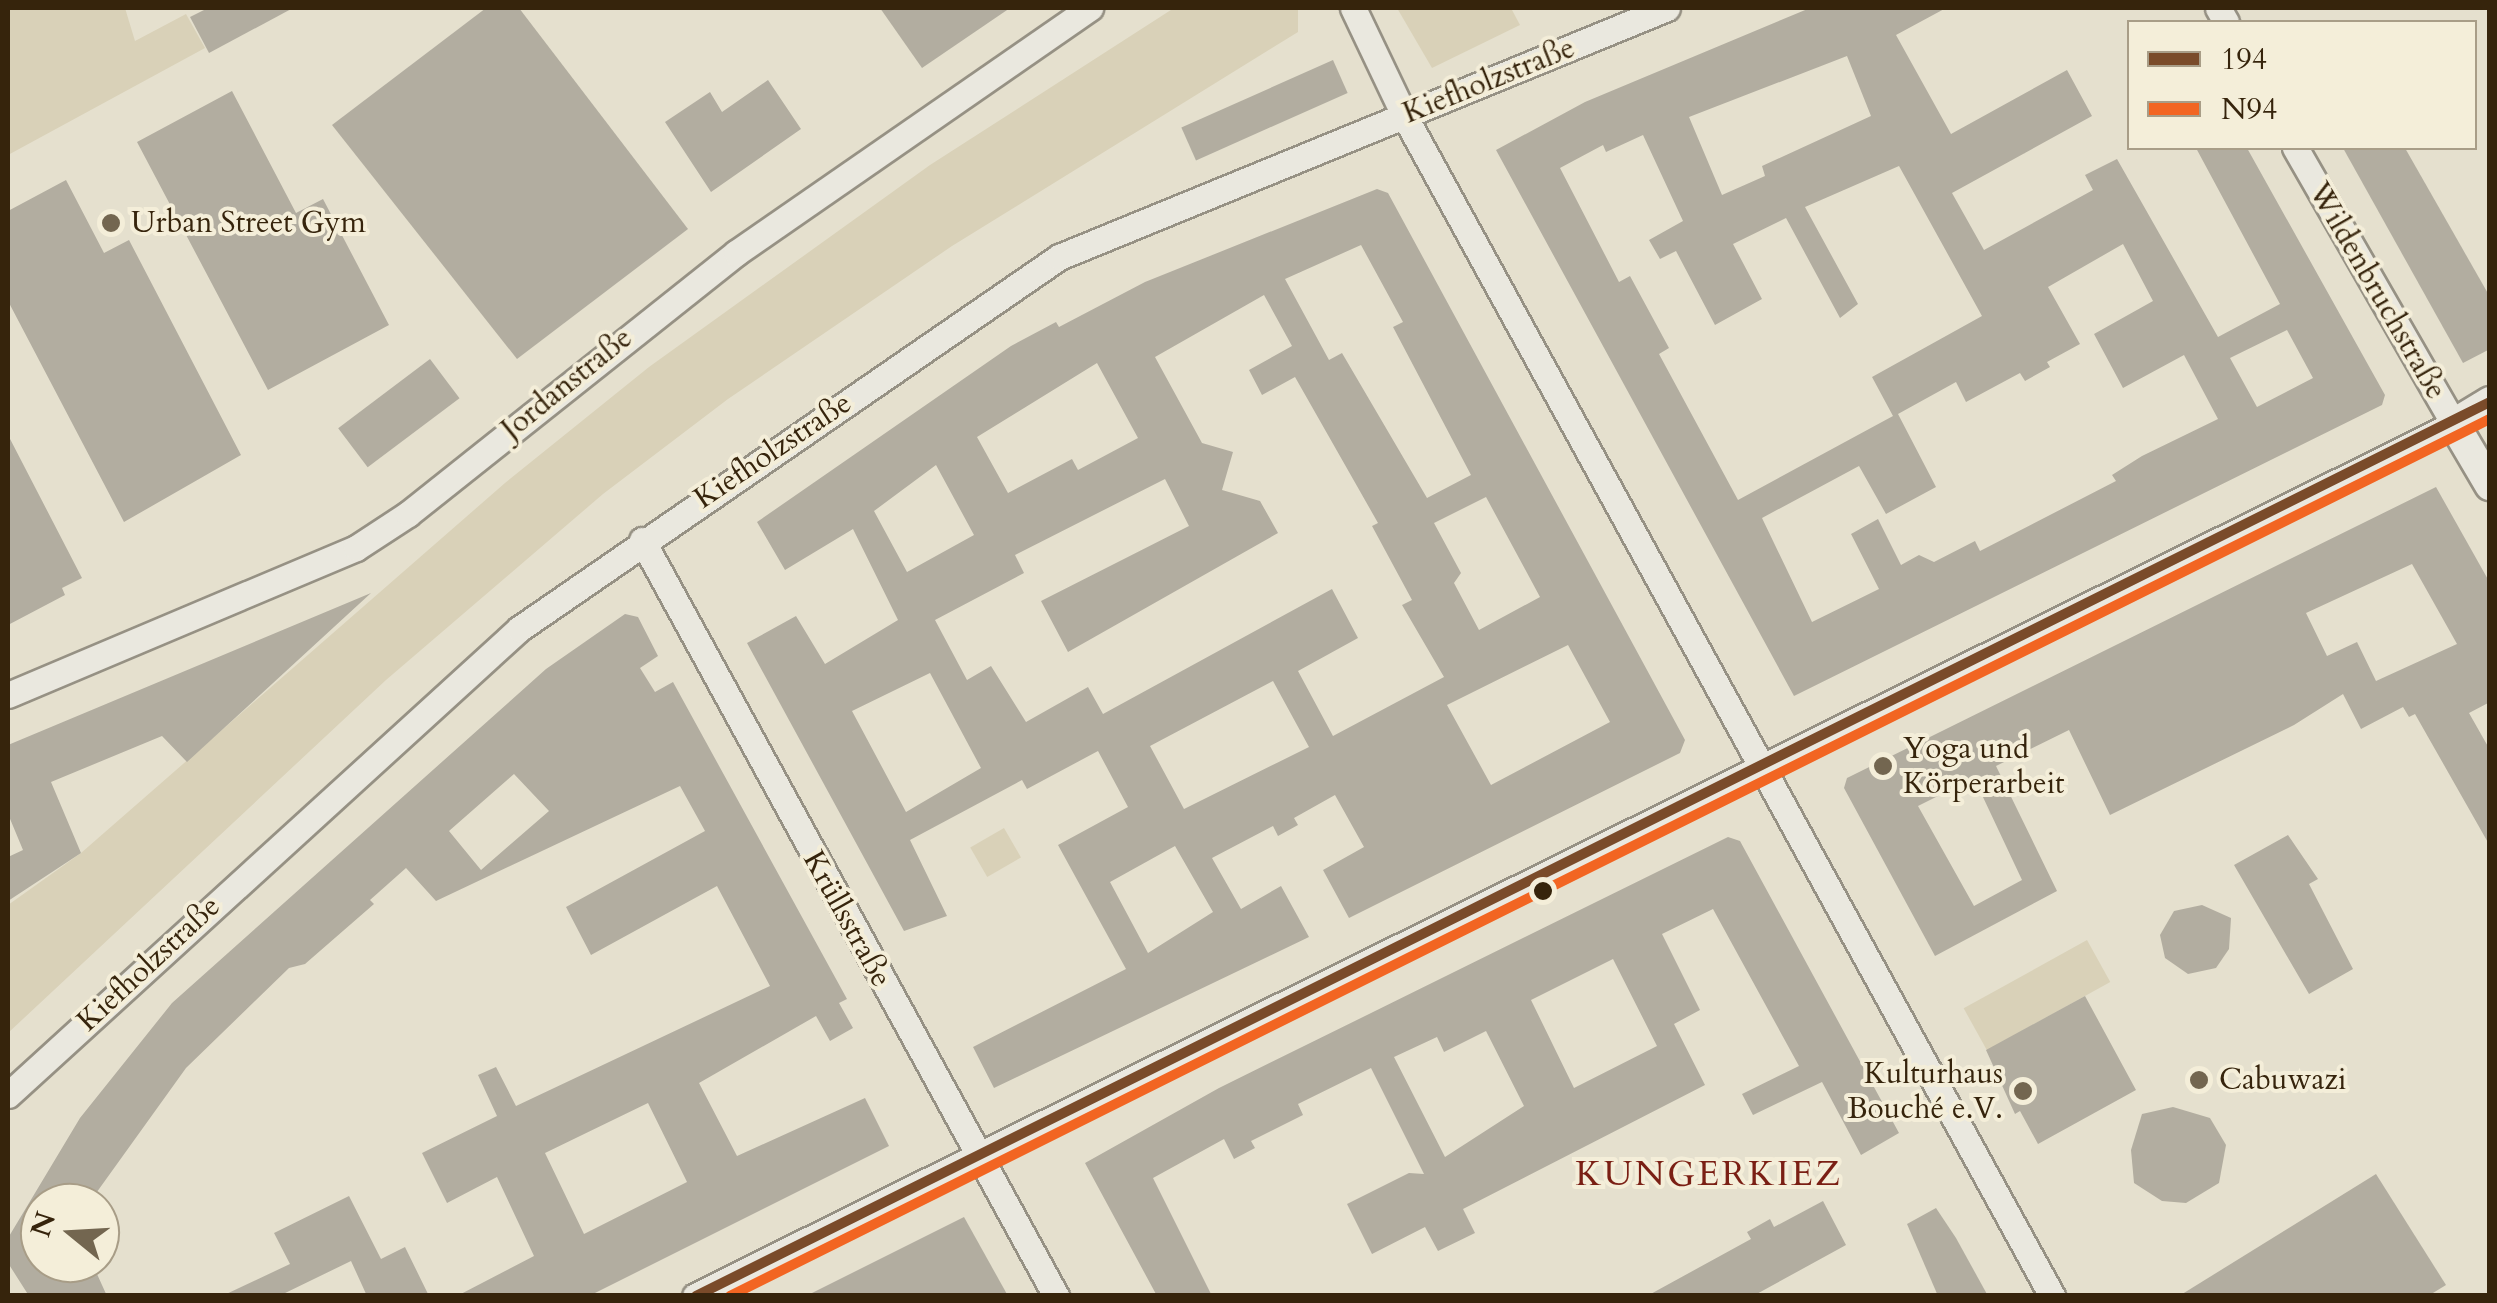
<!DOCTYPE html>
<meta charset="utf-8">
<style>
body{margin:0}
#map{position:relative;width:2497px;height:1303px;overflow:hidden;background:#e5e0ce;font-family:Cardo,serif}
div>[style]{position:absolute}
.green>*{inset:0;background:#d9d1b8;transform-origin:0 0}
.building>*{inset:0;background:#b2ada0;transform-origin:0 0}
.roads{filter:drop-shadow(2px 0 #969184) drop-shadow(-2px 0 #969184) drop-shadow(0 2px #969184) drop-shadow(0 -2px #969184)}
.minor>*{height:25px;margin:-12.5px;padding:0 12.5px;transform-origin:12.5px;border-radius:12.5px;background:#eae8df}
.tertiary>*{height:30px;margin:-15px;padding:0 15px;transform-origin:15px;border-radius:15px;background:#eae8df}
.bus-1>*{height:10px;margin:-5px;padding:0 5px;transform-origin:5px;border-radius:5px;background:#7a4b2a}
.bus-2>*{height:10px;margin:-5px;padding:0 5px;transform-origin:5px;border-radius:5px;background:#f26522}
.dots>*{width:28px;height:28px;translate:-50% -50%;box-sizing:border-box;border:5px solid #f4eed9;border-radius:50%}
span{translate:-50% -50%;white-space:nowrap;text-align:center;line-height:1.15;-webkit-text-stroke:8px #f4eed9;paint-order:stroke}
.street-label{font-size:30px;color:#36240c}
.poi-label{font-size:30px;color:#36240c}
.left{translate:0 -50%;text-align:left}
.right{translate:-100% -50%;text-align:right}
.quarter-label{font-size:35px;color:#7a1f14;letter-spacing:2.5px}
.frame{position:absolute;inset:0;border:10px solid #36240c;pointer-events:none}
.legend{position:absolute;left:2127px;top:20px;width:350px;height:130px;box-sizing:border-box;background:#f4eed9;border:2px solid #a89d87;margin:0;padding:12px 18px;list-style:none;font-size:30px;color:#36240c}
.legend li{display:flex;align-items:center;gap:20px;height:50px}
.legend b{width:50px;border:2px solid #a89d87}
.north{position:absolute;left:20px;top:1183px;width:100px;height:100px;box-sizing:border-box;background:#f4eed9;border:2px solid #a89d87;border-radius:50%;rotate:288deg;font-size:28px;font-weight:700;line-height:40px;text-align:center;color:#36240c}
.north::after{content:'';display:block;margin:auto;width:35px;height:45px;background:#736650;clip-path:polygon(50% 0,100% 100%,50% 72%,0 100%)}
</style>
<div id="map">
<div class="green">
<div style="clip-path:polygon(8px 8px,125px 8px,135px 41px,186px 14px,205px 48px,8px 155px)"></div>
<div style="clip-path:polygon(1174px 8px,1298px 8px,1298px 32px,952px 246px,728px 399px,603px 494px,386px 680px,8px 1033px,8px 905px,81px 853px,505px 483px,649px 367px,930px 165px)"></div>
<div style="clip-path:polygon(1397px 8px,1511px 8px,1520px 25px,1432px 68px)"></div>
<div style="left:1004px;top:828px;width:34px;height:39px;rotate:60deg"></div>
<div style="left:2087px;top:940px;width:48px;height:141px;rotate:61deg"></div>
</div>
<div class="building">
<div style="clip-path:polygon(208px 8px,293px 8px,209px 53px,190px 17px)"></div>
<div style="clip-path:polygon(486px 8px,519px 8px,688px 229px,517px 359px,332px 125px)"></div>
<div style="clip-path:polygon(880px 8px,1010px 8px,922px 68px)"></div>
<div style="clip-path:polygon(evenodd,1810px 8px,1946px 8px,1896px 35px,1951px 134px,2067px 70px,2092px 116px,1952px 193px,1984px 250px,2093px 190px,2085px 175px,2117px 159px,2218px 337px,2280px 304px,2196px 148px,2247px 148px,2385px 395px,2382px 405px,1794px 696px,1496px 150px,1585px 102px,1810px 8px,1847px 56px,1871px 116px,1762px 166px,1765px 176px,1722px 195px,1689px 117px,1847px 56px,1810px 8px,1643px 135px,1683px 221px,1649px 240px,1660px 259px,1676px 251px,1715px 325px,1762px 299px,1733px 244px,1786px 218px,1840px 318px,1858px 304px,1805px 207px,1899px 166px,1982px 316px,1872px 377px,1893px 416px,1738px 500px,1659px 354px,1669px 348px,1630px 276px,1619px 282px,1560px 168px,1603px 145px,1606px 152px,1643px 135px,1810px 8px,2123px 244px,2153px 301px,2094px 334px,2123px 388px,2184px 355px,2218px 419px,2142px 456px,2112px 475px,2116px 481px,1980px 551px,1975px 541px,1934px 562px,1919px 555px,1901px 565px,1878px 519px,1851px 534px,1879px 589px,1812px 622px,1762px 518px,1859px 466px,1886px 514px,1936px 487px,1898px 414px,1956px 382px,1966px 402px,2020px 373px,2025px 381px,2050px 367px,2047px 362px,2080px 344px,2048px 287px,2123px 244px,1810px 8px,2287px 330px,2313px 378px,2257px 407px,2230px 358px,2287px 330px)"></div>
<div style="left:1333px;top:60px;width:36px;height:166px;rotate:66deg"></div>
<div style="clip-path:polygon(768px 80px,801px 129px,711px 192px,665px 122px,710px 92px,722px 112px)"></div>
<div style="clip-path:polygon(232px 91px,296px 213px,323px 199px,389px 325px,268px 390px,137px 142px)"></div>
<div style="clip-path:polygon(2343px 148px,2405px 148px,2490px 297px,2490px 349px,2463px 363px)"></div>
<div style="clip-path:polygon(66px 180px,104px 253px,129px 240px,241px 455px,124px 522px,8px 301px,8px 211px)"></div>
<div style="clip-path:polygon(evenodd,1377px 189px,1388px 193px,1685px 740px,1680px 753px,1349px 918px,1323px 870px,1364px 847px,1335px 795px,1294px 818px,1298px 825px,1278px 836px,1273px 826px,1212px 858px,1241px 909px,1281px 886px,1309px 937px,994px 1088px,973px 1047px,1126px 969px,1058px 845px,1128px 807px,1098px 751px,1027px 789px,1022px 780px,910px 840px,947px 916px,904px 931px,747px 643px,796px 616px,825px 664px,898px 620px,853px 529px,785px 570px,757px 522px,1011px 346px,1056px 322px,1059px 327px,1145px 282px,1377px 189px,1361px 245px,1403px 322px,1393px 327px,1471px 475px,1427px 498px,1342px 353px,1329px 360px,1285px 279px,1361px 245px,1377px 189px,1264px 295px,1292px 346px,1249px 370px,1262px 395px,1295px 377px,1378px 523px,1372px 526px,1412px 600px,1402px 605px,1444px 677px,1333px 736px,1298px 671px,1358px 638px,1332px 589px,1103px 714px,1088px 687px,1026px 722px,991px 666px,967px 680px,935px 620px,1024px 573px,1015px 555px,1165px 479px,1189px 526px,1041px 601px,1068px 652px,1278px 533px,1260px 501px,1222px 490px,1233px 452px,1202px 443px,1155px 357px,1264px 295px,1377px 189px,1097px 363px,1138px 438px,1078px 470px,1072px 459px,1008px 493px,977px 437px,1097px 363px,1377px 189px,936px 465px,974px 535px,907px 572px,874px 511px,936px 465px,1377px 189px,1486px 497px,1540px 597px,1479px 630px,1454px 583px,1461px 573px,1434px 523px,1486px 497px,1377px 189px,1568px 645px,1610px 722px,1491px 785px,1447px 705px,1568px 645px,1377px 189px,930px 673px,981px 768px,906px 812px,852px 711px,930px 673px,1377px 189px,1273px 681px,1309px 747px,1184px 809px,1150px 746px,1273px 681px,1377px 189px,1175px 846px,1213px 912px,1148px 953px,1110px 882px,1175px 846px)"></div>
<div style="left:430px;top:359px;width:49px;height:115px;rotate:53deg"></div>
<div style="clip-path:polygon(8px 435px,82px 578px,62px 588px,65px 595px,8px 625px)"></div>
<div style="clip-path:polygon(evenodd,2436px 487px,2490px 583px,2490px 702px,2469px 713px,2490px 750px,2490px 846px,2415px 714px,2409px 717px,2403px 707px,2361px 729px,2343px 694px,2294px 725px,2110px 815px,2069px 730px,1996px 766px,2057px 891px,1935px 956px,1844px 788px,1847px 778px,2436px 487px,2412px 564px,2457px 644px,2376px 681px,2357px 642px,2327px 656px,2306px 613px,2412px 564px,2436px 487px,1974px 778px,2022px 880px,1974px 906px,1918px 806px,1974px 778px)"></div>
<div style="clip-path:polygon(371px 593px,187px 762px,162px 736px,51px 782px,81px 853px,8px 901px,8px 857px,23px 850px,8px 814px,8px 745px)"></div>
<div style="clip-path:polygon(evenodd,625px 614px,638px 617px,658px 656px,640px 668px,655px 692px,673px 682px,847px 999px,839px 1003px,853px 1028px,830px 1041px,816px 1016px,699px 1083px,737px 1156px,865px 1098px,889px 1146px,589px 1296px,457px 1296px,534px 1256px,497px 1177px,447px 1203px,422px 1153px,497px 1116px,478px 1075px,496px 1067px,516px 1106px,770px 986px,717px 886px,591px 955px,566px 907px,705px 831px,680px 786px,436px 901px,406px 868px,370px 900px,374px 904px,305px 964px,289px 968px,186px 1068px,89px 1203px,40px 1203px,40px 1263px,92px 1263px,107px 1296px,29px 1296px,8px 1263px,8px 1238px,80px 1118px,172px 1003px,546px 669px,625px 614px,514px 774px,549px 811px,481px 870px,449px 831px,514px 774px,625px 614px,648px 1103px,687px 1182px,584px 1234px,545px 1153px,648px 1103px)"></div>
<div style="clip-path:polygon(2288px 835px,2318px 879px,2309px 884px,2353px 969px,2309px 994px,2234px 865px)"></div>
<div style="clip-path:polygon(evenodd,1728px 837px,1740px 841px,1899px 1133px,1861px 1155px,1822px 1082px,1753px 1115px,1742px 1094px,1799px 1066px,1713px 909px,1662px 934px,1700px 1010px,1674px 1024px,1705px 1085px,1463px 1209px,1475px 1233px,1438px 1251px,1425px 1227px,1372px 1254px,1347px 1204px,1409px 1173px,1424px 1174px,1371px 1068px,1298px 1104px,1303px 1115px,1251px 1141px,1255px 1148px,1234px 1159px,1224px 1139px,1153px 1178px,1212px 1296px,1157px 1296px,1085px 1163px,1219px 1088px,1728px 837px,1613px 959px,1657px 1046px,1574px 1088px,1531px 1000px,1613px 959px,1728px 837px,1486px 1031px,1524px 1106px,1445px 1157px,1394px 1057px,1437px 1037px,1444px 1052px,1486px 1031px)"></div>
<div style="clip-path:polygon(2202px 905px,2231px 918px,2229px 949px,2216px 968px,2188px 974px,2165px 958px,2160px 935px,2174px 911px)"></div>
<div style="clip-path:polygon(2085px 996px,2136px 1090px,2038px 1144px,2020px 1111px,2015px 1114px,1986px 1050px)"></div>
<div style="clip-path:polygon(2173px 1107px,2210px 1118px,2226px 1145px,2219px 1183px,2186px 1203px,2162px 1201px,2134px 1183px,2131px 1150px,2142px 1114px)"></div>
<div style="clip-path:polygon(2376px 1174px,2446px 1285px,2428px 1296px,2179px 1296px)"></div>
<div style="clip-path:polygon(349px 1196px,381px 1259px,405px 1247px,429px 1296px,367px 1296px,351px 1261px,279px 1296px,222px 1296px,290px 1264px,274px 1233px)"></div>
<div style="clip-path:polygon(1823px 1201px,1846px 1245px,1753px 1296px,1647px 1296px,1751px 1239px,1747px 1232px,1770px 1219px,1774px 1227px)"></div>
<div style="clip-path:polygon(1936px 1208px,1956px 1238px,1988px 1296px,1938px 1296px,1907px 1224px)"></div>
<div style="clip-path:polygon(964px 1217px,1008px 1296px,806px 1296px)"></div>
</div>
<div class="roads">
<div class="minor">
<div style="left:1353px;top:8px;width:121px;rotate:64.5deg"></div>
<div style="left:1405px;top:117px;width:1345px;rotate:61.24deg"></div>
<div style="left:2218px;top:8px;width:16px;rotate:60deg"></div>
<div style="left:642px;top:540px;width:862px;rotate:61.29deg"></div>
<div style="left:8px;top:695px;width:378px;rotate:-22.9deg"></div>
<div style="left:356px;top:548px;width:62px;rotate:-33.2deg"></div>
<div style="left:408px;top:514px;width:419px;rotate:-38.5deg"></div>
<div style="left:736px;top:253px;width:431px;rotate:-34.7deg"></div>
<div style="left:8px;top:1095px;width:692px;rotate:-42.36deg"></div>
<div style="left:519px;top:629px;width:656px;rotate:-34.56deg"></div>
<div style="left:1059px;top:257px;width:657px;rotate:-22.27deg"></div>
<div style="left:695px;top:1296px;width:1963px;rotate:-26.37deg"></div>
<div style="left:2454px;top:424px;width:319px;rotate:-119.9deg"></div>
</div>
<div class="tertiary">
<div style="left:2490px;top:402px;width:42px;rotate:148.6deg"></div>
<div style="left:2454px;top:424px;width:71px;rotate:59.5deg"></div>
</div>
</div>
<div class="bus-1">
<div style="left:696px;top:1296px;width:2004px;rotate:-26.49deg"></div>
</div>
<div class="bus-2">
<div style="left:730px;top:1296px;width:1966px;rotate:-26.49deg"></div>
</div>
<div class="dots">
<div style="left:111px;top:223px;background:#736650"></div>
<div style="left:1883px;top:766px;background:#736650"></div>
<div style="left:1543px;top:891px;background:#36240c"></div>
<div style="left:2199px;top:1080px;background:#736650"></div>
<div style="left:2023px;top:1091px;background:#736650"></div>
</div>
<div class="street-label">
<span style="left:1489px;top:81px;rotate:-22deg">Kiefholzstraße</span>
<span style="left:2377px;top:291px;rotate:60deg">Wildenbruchstraße</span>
<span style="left:567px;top:384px;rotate:-39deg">Jordanstraße</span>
<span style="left:773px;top:451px;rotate:-34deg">Kiefholzstraße</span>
<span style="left:847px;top:919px;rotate:61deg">Krüllsstraße</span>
<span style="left:149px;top:964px;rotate:-43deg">Kiefholzstraße</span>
</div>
<div class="poi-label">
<span class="left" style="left:131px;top:223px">Urban Street Gym</span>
<span class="left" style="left:1903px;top:766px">Yoga und<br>Körperarbeit</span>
<span class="right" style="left:2003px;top:1091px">Kulturhaus<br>Bouché e.V.</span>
<span class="left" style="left:2219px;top:1080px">Cabuwazi</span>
</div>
<div class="quarter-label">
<span style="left:1709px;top:1174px">KUNGERKIEZ</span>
</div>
<div class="frame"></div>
<ul class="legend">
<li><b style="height:12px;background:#7a4b2a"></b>194</li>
<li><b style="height:12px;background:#f26522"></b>N94</li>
</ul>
<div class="north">N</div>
</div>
